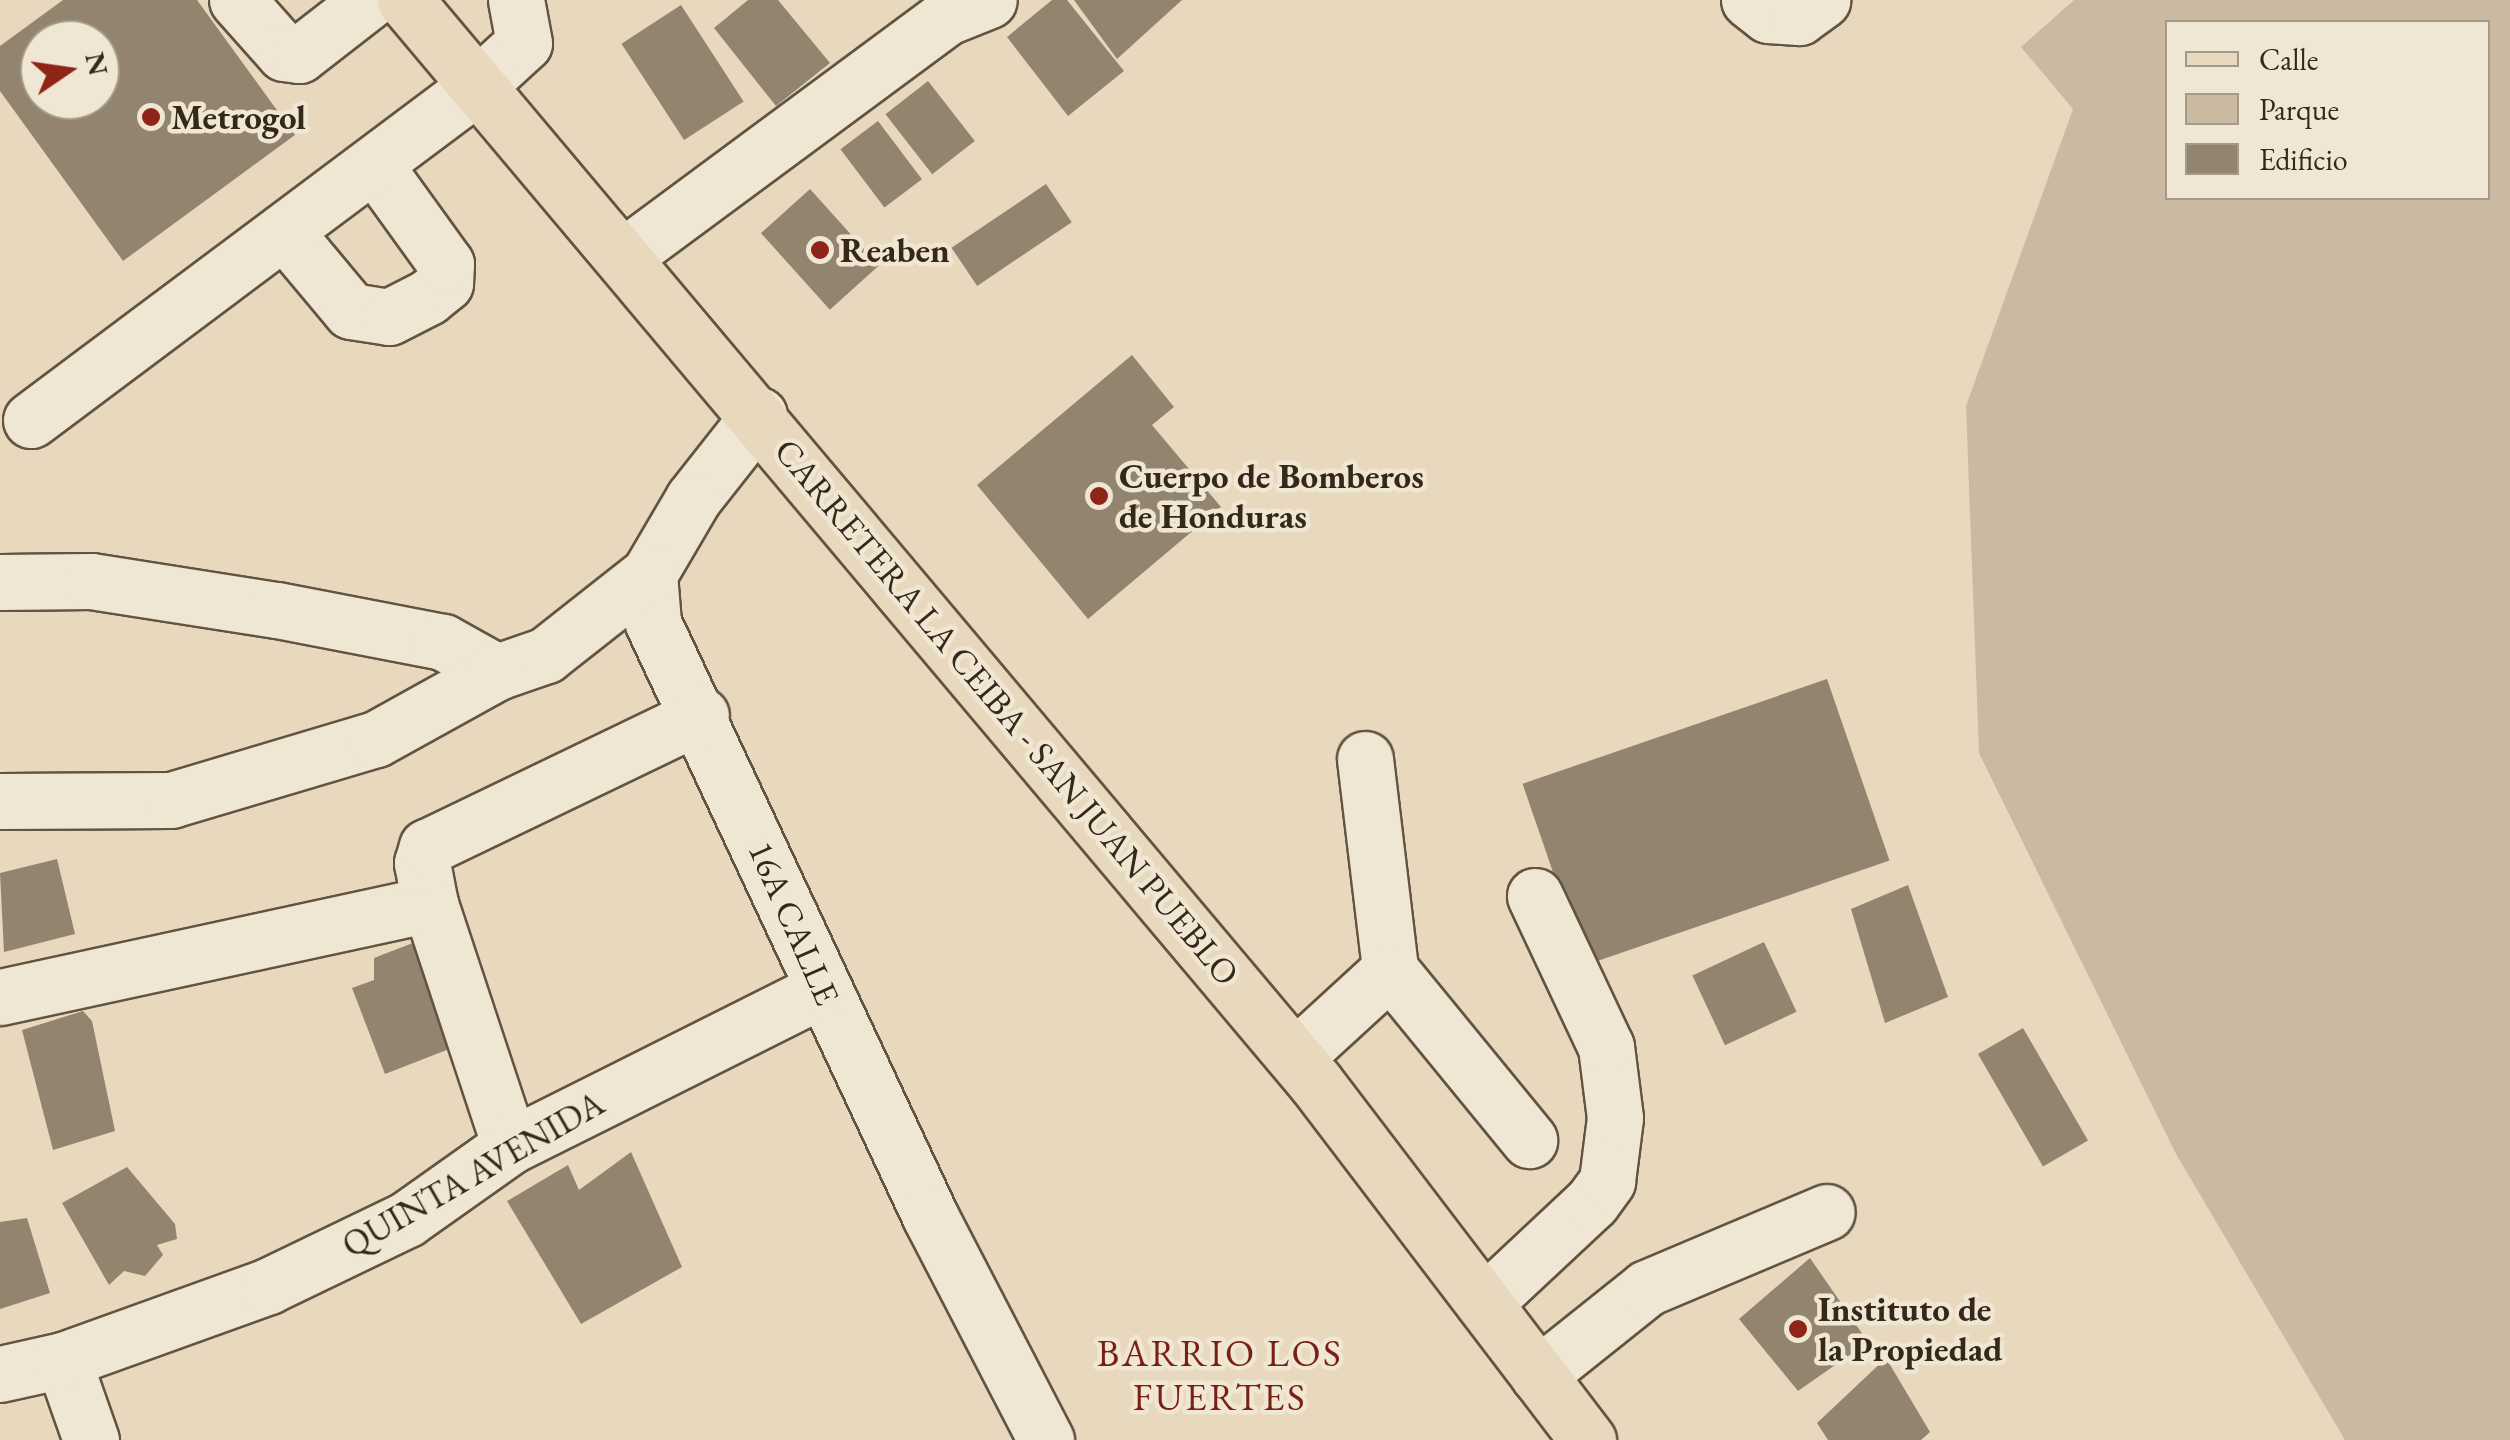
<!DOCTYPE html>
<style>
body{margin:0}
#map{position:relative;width:2510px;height:1440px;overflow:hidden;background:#e8d8bd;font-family:"EB Garamond",serif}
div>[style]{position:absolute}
.green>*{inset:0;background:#cabaa1}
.building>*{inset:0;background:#92846e;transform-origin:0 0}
.roads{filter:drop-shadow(2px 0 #625441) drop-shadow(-2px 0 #625441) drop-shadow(0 2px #625441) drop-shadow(0 -2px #625441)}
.minor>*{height:55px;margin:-27.5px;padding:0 27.5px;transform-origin:27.5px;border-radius:27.5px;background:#f0e6d4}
.major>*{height:55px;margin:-27.5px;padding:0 27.5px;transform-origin:27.5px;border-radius:27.5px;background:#e8d8bd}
.dots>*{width:28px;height:28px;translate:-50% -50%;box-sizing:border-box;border:5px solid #f0e6d4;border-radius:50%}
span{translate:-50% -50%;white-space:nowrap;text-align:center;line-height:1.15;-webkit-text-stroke:9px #f0e6d4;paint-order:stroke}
.poi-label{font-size:35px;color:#352818;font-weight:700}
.left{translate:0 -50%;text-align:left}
.street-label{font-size:35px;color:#352818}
.neighbourhood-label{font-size:38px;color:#7a1f14;letter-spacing:2.5px}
.legend{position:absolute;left:2165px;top:20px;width:325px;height:180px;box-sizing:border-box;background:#f0e6d4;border:2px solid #a59a89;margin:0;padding:12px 18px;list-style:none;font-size:30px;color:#352818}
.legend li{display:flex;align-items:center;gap:20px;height:50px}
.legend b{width:50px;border:2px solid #a59a89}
.north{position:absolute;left:20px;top:20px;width:100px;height:100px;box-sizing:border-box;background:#f0e6d4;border:2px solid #a59a89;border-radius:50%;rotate:77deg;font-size:28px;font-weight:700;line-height:40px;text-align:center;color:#352818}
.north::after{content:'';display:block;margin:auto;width:35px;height:45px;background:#8f2418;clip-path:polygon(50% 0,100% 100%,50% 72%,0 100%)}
</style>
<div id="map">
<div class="green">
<div style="clip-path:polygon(evenodd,2074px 0,2510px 0,2510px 1440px,2345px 1440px,2176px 1154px,1979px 753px,1966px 406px,2073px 109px,2021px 47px,2074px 0,2168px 22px,2488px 22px,2488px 198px,2168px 198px,2168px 22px)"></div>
</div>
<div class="building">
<div style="clip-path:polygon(evenodd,63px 0,197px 0,295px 135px,123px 261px,0 91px,0 46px,63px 0,40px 40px,100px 40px,100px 100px,40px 100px,40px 40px)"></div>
<div style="clip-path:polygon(748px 0,778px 0,830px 63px,776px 106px,714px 28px)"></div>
<div style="clip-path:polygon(1052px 0,1067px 0,1124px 71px,1068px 116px,1007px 37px)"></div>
<div style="clip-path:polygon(1074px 0,1182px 0,1117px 59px)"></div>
<div style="left:681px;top:5px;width:115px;height:71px;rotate:57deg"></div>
<div style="left:928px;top:81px;width:76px;height:54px;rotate:52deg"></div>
<div style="left:878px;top:121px;width:73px;height:47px;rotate:53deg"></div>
<div style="left:1046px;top:184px;width:46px;height:114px;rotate:56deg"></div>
<div style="left:810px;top:189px;width:103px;height:66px;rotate:48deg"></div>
<div style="clip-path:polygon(1132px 355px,1174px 407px,1152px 425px,1221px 507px,1088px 619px,977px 485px)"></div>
<div style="left:1827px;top:679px;width:192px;height:322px;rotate:71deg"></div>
<div style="clip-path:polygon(57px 859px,75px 934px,4px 952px,0 873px)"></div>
<div style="clip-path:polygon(1908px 885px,1948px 997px,1885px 1023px,1851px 909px)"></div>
<div style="clip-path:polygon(418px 941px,457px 1046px,385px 1074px,352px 988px,374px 980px,374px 958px)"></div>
<div style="left:1764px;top:942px;width:77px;height:79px;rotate:65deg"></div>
<div style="clip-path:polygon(83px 1011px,92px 1021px,115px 1131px,53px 1150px,22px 1030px)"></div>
<div style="left:2023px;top:1028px;width:130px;height:52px;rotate:60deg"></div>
<div style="clip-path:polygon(631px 1152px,682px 1267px,581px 1324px,507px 1201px,568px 1165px,579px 1190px)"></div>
<div style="clip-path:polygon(127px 1167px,175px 1224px,177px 1239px,157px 1245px,163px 1255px,145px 1276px,124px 1271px,109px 1285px,62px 1203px)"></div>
<div style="clip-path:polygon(27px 1218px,50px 1293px,0 1309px,0 1222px)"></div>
<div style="clip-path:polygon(1810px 1258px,1868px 1342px,1798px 1391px,1739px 1319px)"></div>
<div style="clip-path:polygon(1886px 1358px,1930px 1432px,1921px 1440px,1828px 1440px,1817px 1423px)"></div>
</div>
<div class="roads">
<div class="minor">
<div style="left:237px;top:0;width:71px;rotate:48.4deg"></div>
<div style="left:284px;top:53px;width:15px;rotate:8deg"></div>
<div style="left:299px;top:55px;width:90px;rotate:-37.8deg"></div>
<div style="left:1749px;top:0;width:24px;rotate:38deg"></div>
<div style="left:1768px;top:15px;width:31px;rotate:4deg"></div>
<div style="left:1799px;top:17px;width:29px;rotate:-36deg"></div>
<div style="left:284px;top:231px;width:104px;rotate:50.1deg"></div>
<div style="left:351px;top:311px;width:38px;rotate:9deg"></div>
<div style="left:389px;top:317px;width:44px;rotate:-27.1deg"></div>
<div style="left:428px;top:297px;width:22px;rotate:-39deg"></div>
<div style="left:445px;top:283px;width:19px;rotate:-87deg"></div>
<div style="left:446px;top:264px;width:123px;rotate:-125.8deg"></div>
<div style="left:625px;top:255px;width:400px;rotate:-36.5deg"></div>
<div style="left:947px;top:17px;width:45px;rotate:-22deg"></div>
<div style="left:759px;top:415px;width:107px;rotate:128.2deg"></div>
<div style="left:693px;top:499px;width:87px;rotate:120.4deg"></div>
<div style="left:649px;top:574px;width:49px;rotate:85.3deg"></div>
<div style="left:653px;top:623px;width:657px;rotate:64.96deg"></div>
<div style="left:931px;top:1218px;width:250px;rotate:62.6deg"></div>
<div style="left:31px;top:420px;width:556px;rotate:-36.81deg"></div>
<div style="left:476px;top:87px;width:65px;rotate:-42.5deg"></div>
<div style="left:524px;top:43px;width:44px;rotate:-100.5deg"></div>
<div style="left:0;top:582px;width:91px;rotate:-0.6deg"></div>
<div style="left:91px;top:581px;width:188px;rotate:8.9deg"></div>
<div style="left:277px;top:610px;width:169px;rotate:10.9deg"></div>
<div style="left:443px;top:642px;width:62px;rotate:29.1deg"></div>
<div style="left:1365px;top:759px;width:212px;rotate:83.2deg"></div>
<div style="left:1390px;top:970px;width:220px;rotate:50.7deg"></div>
<div style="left:0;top:801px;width:171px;rotate:-0.3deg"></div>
<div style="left:171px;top:800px;width:214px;rotate:-16.6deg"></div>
<div style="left:376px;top:739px;width:138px;rotate:-29deg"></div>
<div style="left:497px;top:672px;width:52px;rotate:-19.1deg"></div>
<div style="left:546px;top:655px;width:131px;rotate:-38.2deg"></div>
<div style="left:0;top:997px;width:440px;rotate:-12.2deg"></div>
<div style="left:1295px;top:1057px;width:129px;rotate:-42.5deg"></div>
<div style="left:510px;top:1146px;width:255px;rotate:-108.3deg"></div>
<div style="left:430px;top:904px;width:42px;rotate:-101deg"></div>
<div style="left:422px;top:863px;width:17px;rotate:-73deg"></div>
<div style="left:427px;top:847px;width:304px;rotate:-25.7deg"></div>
<div style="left:1484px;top:1303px;width:148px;rotate:-43.1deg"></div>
<div style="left:1592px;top:1202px;width:26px;rotate:-54deg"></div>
<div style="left:1607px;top:1181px;width:64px;rotate:-82.8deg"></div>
<div style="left:1615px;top:1118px;width:72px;rotate:-97.2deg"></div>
<div style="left:1606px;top:1047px;width:167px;rotate:-115.2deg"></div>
<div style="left:63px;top:1360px;width:85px;rotate:70.7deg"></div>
<div style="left:0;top:1374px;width:65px;rotate:-12.5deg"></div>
<div style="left:63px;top:1360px;width:218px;rotate:-19.8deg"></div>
<div style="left:268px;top:1286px;width:154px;rotate:-25.7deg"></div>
<div style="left:407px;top:1219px;width:126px;rotate:-35.3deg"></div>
<div style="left:510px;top:1146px;width:350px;rotate:-26.6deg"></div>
<div style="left:1538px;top:1375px;width:139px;rotate:-38.6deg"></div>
<div style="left:1647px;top:1288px;width:195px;rotate:-22.9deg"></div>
</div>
<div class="major">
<div style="left:405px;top:0;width:1415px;rotate:49.93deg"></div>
<div style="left:1316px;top:1083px;width:449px;rotate:52.7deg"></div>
</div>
</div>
<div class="dots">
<div style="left:151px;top:117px;background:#8f2418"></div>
<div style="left:820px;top:250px;background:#8f2418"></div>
<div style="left:1099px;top:496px;background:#8f2418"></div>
<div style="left:1798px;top:1329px;background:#8f2418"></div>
</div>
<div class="poi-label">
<span class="left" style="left:171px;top:117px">Metrogol</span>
<span class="left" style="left:840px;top:250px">Reaben</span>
<span class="left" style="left:1119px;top:496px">Cuerpo de Bomberos<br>de Honduras</span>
<span class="left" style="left:1818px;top:1329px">Instituto de<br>la Propiedad</span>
</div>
<div class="street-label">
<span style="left:1007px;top:712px;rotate:50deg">CARRETERA LA CEIBA - SAN JUAN PUEBLO</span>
<span style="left:794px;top:923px;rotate:66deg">16A CALLE</span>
<span style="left:473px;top:1174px;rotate:-30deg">QUINTA AVENIDA</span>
</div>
<div class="neighbourhood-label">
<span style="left:1220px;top:1375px">BARRIO LOS<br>FUERTES</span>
</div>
<ul class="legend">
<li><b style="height:12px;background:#e8d8bd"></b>Calle</li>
<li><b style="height:28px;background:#cabaa1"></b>Parque</li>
<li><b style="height:28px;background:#92846e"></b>Edificio</li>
</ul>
<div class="north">N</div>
</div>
